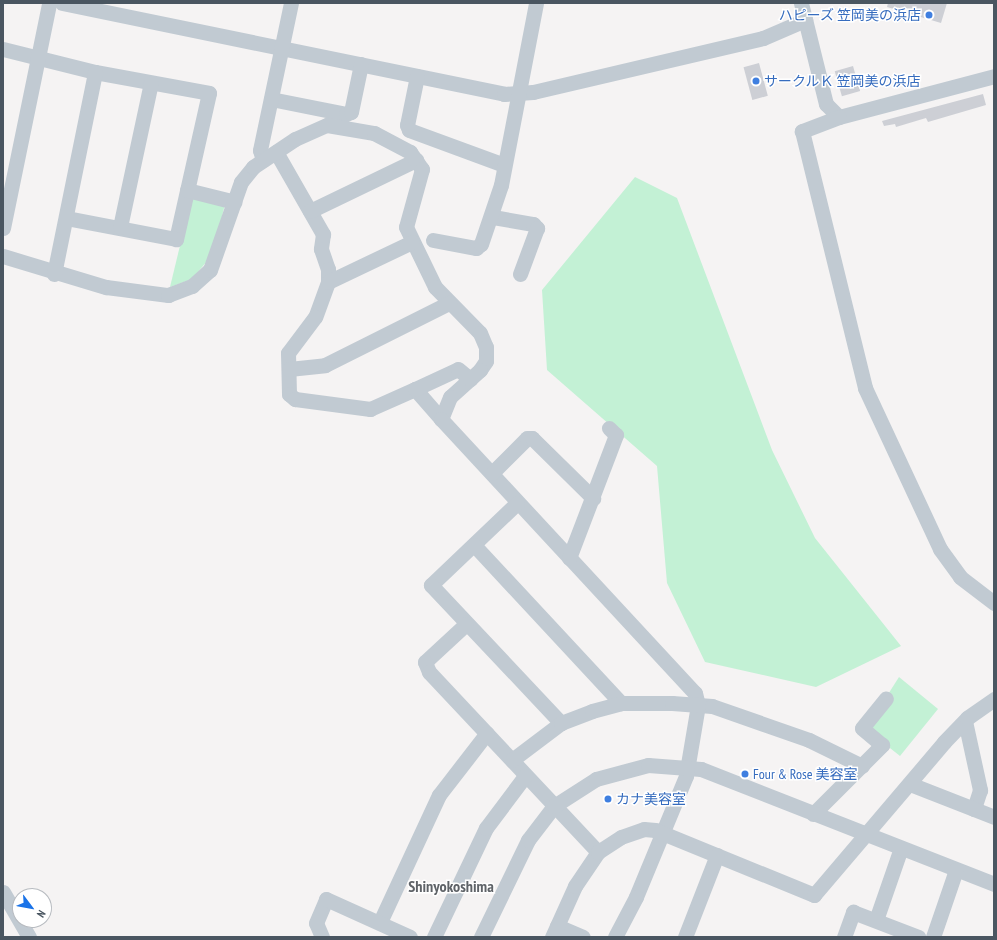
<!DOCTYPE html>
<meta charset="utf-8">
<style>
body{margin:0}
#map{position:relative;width:997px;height:940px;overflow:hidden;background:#f5f3f3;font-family:"PT Sans Narrow","Noto Sans JP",sans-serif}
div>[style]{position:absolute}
.green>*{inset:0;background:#c3f1d5}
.building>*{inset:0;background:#cdcfd5;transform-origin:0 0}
.minor>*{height:15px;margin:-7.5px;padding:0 7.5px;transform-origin:7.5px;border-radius:7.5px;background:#c1cad2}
.dots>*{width:11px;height:11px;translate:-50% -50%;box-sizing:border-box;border:2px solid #fff;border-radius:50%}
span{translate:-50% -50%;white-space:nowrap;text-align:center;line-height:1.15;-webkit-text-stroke:3px #fff;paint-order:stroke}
.shop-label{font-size:14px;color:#366cbe}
.right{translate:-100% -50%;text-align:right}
.left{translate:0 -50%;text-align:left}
.quarter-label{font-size:16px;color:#5f6368;font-weight:700}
.frame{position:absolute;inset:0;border:4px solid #4a5661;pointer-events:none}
.north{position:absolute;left:12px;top:888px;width:40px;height:40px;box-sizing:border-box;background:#fff;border:1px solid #b7bbc0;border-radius:50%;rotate:122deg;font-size:11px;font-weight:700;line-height:16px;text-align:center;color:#4a5661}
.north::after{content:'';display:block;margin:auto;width:14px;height:18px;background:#1a73e8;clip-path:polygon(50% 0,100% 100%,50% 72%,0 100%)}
</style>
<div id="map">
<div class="green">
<div style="clip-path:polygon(635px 177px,677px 198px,772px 450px,815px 538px,901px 646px,816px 687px,705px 662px,667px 583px,657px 466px,547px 370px,542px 290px)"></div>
<div style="clip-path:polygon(192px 196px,225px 204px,213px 254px,192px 279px,170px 287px)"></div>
<div style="clip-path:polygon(899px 677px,938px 709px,900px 756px,866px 729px)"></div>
</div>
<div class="building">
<div style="clip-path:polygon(888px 3px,947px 3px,941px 23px,887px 7px)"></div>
<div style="left:759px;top:63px;width:34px;height:16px;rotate:75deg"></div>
<div style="left:853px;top:66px;width:26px;height:19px;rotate:74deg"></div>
<div style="clip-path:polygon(983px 94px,986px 105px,928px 122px,926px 118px,896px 127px,895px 124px,884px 126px,882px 121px)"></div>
</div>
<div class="minor">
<div style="left:62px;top:3px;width:451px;rotate:11.6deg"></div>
<div style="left:504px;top:94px;width:29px;rotate:-4deg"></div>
<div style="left:533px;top:92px;width:236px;rotate:-13.2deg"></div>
<div style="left:763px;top:38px;width:46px;rotate:-23.2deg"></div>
<div style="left:801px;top:3px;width:104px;rotate:76.1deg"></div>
<div style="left:826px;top:104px;width:18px;rotate:45deg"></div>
<div style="left:839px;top:117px;width:160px;rotate:-14.8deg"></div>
<div style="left:3px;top:49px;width:95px;rotate:14deg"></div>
<div style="left:95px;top:72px;width:116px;rotate:10.4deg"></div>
<div style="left:209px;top:93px;width:150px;rotate:102.7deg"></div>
<div style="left:176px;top:239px;width:111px;rotate:-169.1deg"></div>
<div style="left:417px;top:76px;width:50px;rotate:101.5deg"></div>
<div style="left:407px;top:125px;width:5px;rotate:68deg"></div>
<div style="left:409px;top:130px;width:101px;rotate:20.2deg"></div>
<div style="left:271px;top:99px;width:76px;rotate:11.3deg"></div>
<div style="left:346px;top:114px;width:5px;rotate:-22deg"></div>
<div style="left:351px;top:112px;width:49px;rotate:-78.2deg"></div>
<div style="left:839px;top:117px;width:40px;rotate:159deg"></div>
<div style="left:802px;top:131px;width:265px;rotate:76.2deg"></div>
<div style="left:865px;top:388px;width:178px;rotate:65deg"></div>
<div style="left:940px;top:549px;width:34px;rotate:54deg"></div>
<div style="left:960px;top:577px;width:43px;rotate:37.4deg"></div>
<div style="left:276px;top:152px;width:95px;rotate:60.2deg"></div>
<div style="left:323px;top:234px;width:15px;rotate:98deg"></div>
<div style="left:321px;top:249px;width:21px;rotate:71deg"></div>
<div style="left:328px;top:269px;width:13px;rotate:90deg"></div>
<div style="left:328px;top:282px;width:37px;rotate:110deg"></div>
<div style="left:315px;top:317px;width:45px;rotate:126.9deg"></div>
<div style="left:288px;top:353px;width:41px;rotate:88.6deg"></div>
<div style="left:289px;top:394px;width:8px;rotate:40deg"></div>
<div style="left:295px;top:399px;width:76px;rotate:7.6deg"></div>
<div style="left:370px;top:409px;width:49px;rotate:-24deg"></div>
<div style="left:415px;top:389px;width:40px;rotate:49deg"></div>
<div style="left:263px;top:160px;width:10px;rotate:-107deg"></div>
<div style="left:260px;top:150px;width:150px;rotate:-78.1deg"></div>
<div style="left:187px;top:190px;width:49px;rotate:14deg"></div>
<div style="left:310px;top:211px;width:118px;rotate:-25.7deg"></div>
<div style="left:493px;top:217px;width:41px;rotate:9.9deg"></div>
<div style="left:533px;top:224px;width:6px;rotate:45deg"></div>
<div style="left:537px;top:228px;width:49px;rotate:110.3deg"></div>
<div style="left:120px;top:227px;width:147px;rotate:-77.9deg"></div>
<div style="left:3px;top:228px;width:230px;rotate:-78.4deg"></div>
<div style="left:433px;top:240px;width:44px;rotate:10.5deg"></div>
<div style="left:476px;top:248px;width:6px;rotate:-39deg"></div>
<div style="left:481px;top:244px;width:62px;rotate:-71.3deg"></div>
<div style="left:501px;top:185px;width:185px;rotate:-79.1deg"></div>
<div style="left:3px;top:256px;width:108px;rotate:16.8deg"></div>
<div style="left:106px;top:287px;width:63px;rotate:7.4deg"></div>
<div style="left:168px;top:295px;width:26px;rotate:-21deg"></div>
<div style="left:192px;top:286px;width:24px;rotate:-42deg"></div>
<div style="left:210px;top:270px;width:93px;rotate:-70.6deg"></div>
<div style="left:241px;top:182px;width:19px;rotate:-51deg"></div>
<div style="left:253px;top:167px;width:50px;rotate:-33.7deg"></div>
<div style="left:295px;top:139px;width:35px;rotate:-24deg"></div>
<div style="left:327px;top:125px;width:48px;rotate:9.7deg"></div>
<div style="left:374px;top:133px;width:41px;rotate:27.8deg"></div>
<div style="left:410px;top:152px;width:21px;rotate:55deg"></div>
<div style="left:422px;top:169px;width:60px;rotate:105.4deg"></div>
<div style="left:406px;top:227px;width:67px;rotate:64.2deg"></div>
<div style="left:435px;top:287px;width:64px;rotate:45.6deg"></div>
<div style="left:480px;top:333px;width:15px;rotate:67deg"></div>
<div style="left:486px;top:347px;width:14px;rotate:90deg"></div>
<div style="left:486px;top:361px;width:11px;rotate:124deg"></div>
<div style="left:480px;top:370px;width:40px;rotate:138deg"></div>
<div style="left:450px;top:397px;width:24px;rotate:112deg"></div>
<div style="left:441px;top:419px;width:374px;rotate:47.2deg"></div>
<div style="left:695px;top:693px;width:12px;rotate:76deg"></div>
<div style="left:698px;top:705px;width:72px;rotate:99.6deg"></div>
<div style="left:686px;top:776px;width:131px;rotate:112.5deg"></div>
<div style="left:636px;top:897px;width:45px;rotate:117.7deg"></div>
<div style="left:54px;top:274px;width:206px;rotate:-78.5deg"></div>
<div style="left:328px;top:282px;width:93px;rotate:-25.5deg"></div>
<div style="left:289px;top:369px;width:36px;rotate:-6deg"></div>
<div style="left:325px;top:365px;width:139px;rotate:-26.6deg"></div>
<div style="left:415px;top:389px;width:47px;rotate:-24.9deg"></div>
<div style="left:458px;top:369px;width:16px;rotate:40deg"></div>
<div style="left:492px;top:473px;width:49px;rotate:-45deg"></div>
<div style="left:527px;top:438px;width:5px"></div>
<div style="left:532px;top:438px;width:86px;rotate:44.5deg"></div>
<div style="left:517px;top:503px;width:119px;rotate:136.4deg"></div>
<div style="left:431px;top:585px;width:190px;rotate:46.7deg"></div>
<div style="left:474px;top:545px;width:216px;rotate:47.1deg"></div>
<div style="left:569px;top:558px;width:132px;rotate:-69.1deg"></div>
<div style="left:616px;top:435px;width:10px;rotate:-135deg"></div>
<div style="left:466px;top:624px;width:56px;rotate:137.2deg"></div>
<div style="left:425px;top:662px;width:11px;rotate:68deg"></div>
<div style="left:429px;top:672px;width:247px;rotate:46.8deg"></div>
<div style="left:965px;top:721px;width:71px;rotate:77.7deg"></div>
<div style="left:980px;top:790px;width:20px;rotate:108deg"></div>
<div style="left:512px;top:760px;width:61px;rotate:-37.1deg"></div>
<div style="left:561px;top:723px;width:33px;rotate:-21deg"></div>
<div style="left:592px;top:711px;width:30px;rotate:-15deg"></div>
<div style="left:621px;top:703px;width:51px"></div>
<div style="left:672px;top:703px;width:40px;rotate:4.3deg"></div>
<div style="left:712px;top:706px;width:103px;rotate:19.3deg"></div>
<div style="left:809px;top:740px;width:59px;rotate:26.1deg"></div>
<div style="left:910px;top:784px;width:90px;rotate:21.4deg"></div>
<div style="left:813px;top:814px;width:98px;rotate:-45deg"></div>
<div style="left:882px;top:745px;width:26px;rotate:-140deg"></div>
<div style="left:862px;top:728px;width:38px;rotate:-51deg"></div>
<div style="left:3px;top:892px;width:52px;rotate:60deg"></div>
<div style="left:876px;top:920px;width:76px;rotate:-70.9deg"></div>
<div style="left:380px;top:922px;width:140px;rotate:-65.1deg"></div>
<div style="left:439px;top:795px;width:78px;rotate:-52.3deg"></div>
<div style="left:557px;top:926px;width:28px;rotate:23deg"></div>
<div style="left:322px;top:937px;width:15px;rotate:-113deg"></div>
<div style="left:316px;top:923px;width:26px;rotate:-67deg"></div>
<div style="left:326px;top:899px;width:92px;rotate:24.3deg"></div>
<div style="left:434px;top:937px;width:121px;rotate:-64.5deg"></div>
<div style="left:486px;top:828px;width:65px;rotate:-53.1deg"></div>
<div style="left:481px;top:937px;width:108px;rotate:-64.1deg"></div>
<div style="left:528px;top:840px;width:43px;rotate:-52.6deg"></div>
<div style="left:554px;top:806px;width:50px;rotate:-32.7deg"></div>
<div style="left:596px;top:779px;width:54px;rotate:-15.1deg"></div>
<div style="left:648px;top:765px;width:53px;rotate:4.3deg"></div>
<div style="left:701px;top:769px;width:315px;rotate:21.4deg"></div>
<div style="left:552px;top:937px;width:56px;rotate:-65.7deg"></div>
<div style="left:575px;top:886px;width:41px;rotate:-55.9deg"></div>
<div style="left:598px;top:852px;width:27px;rotate:-33deg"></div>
<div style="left:621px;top:837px;width:24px;rotate:-19deg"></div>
<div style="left:644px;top:829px;width:11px;rotate:5deg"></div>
<div style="left:655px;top:830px;width:172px;rotate:22.2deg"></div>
<div style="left:814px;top:895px;width:201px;rotate:-49.6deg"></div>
<div style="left:944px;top:742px;width:33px;rotate:-46deg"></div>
<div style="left:967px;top:718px;width:33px;rotate:-35deg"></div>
<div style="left:685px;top:937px;width:88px;rotate:-68.7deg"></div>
<div style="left:844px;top:937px;width:27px;rotate:-70deg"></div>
<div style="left:853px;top:912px;width:70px;rotate:21deg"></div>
<div style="left:933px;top:937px;width:71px;rotate:-71.1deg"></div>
</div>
<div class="dots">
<div style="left:929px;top:15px;background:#3f7fe0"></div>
<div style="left:756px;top:81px;background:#3f7fe0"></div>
<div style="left:745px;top:774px;background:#3f7fe0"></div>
<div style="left:608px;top:799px;background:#3f7fe0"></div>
</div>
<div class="shop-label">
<span class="right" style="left:921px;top:15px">ハピーズ 笠岡美の浜店</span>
<span class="left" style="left:764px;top:81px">サークルＫ 笠岡美の浜店</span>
<span class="left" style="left:753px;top:774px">Four &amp; Rose 美容室</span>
<span class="left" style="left:616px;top:799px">カナ美容室</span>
</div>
<div class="quarter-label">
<span style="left:451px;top:886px">Shinyokoshima</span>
</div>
<div class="frame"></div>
<div class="north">N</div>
</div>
